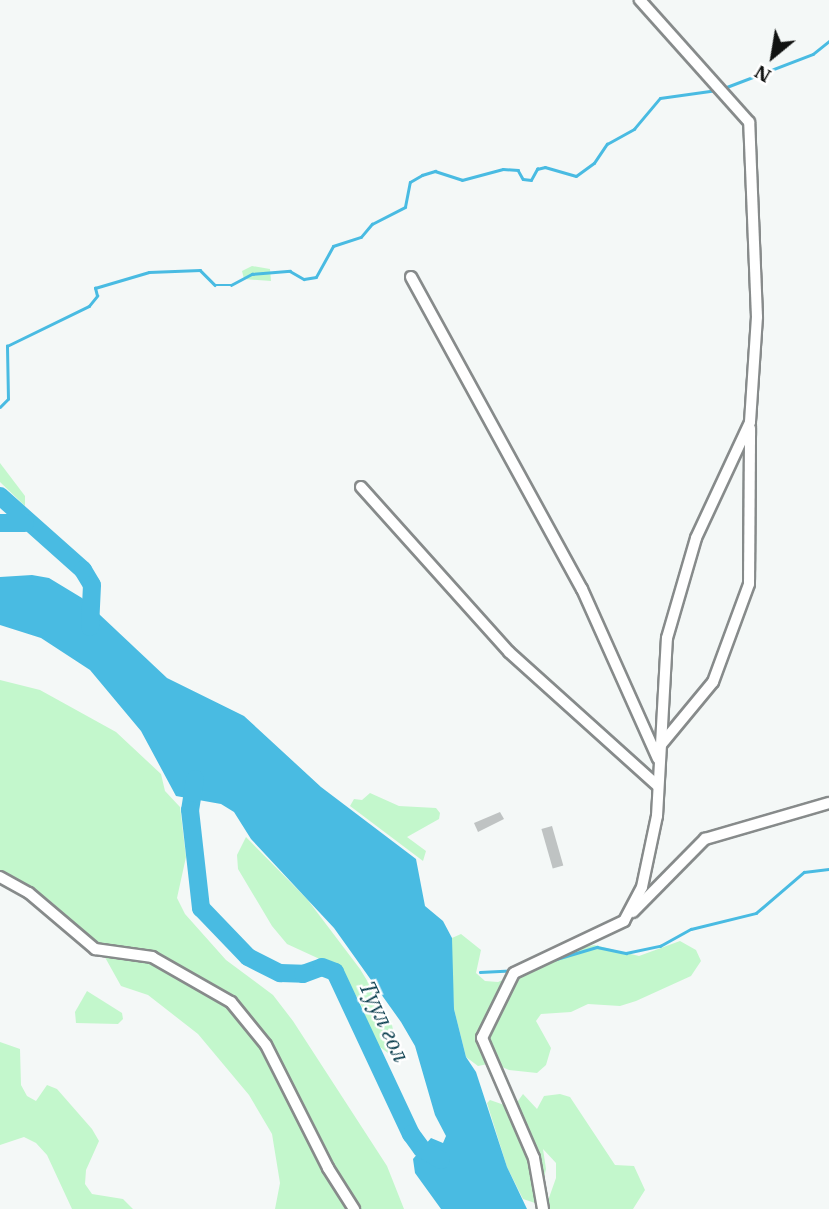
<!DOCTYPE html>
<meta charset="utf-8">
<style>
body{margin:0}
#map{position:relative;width:829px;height:1209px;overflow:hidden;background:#f4f8f7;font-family:"IBM Plex Serif",serif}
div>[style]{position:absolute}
.green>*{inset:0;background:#c3f7cc}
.water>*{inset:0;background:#49bbe2}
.stream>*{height:2.5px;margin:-1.25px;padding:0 1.25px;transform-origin:1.25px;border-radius:1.25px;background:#49bbe2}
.river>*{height:18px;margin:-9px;padding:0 9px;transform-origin:9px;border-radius:9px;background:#49bbe2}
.building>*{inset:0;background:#bfc3c3;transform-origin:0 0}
.roads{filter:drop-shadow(2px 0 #878b8b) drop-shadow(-2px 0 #878b8b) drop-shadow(0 2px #878b8b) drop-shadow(0 -2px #878b8b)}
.minor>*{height:10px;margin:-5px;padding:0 5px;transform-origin:5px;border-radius:5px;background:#fff}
span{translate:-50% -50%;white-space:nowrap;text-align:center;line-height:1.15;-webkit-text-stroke:5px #fff;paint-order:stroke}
.water-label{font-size:23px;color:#053a4a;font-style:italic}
.north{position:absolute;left:738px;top:21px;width:70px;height:70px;-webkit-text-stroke:5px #fff;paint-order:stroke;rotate:210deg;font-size:19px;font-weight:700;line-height:28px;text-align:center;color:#111312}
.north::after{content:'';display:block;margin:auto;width:24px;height:32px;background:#111312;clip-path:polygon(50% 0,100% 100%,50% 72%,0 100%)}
</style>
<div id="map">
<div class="green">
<div style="clip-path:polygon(252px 266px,270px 269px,271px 281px,244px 279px,242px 271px)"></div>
<div style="clip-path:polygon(0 463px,25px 496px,25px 506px,0 482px)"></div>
<div style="clip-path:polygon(0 680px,40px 690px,116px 732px,161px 774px,165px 791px,180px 807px,186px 857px,177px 898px,185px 914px,226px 960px,273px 995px,293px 1021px,387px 1166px,404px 1209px,275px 1209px,280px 1183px,272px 1134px,249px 1095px,198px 1034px,148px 995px,121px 986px,97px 943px,48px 899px,0 870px)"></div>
<div style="clip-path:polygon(370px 793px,399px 806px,436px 808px,440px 813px,439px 819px,407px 837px,426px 851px,423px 861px,350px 806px,354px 799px,362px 800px)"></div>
<div style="clip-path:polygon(246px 837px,307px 899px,360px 969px,391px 1020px,394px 1035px,388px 1053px,376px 1044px,359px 1000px,337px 967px,287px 944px,272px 926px,238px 869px,237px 855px)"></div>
<div style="clip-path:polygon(461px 934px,481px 950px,476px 973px,485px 981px,498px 982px,566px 952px,594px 945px,639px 956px,680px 941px,696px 950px,701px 961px,691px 976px,636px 1001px,620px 1006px,588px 1004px,571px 1012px,541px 1014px,536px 1021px,551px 1048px,546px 1065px,537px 1073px,509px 1070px,493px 1063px,478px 1066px,466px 1057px,454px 1009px,451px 960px,452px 938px)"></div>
<div style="clip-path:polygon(87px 991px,122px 1013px,123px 1019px,118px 1024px,76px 1023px,75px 1012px)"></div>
<div style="clip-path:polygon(0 1042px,20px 1049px,21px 1085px,27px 1096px,36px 1101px,47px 1085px,57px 1089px,92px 1129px,99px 1141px,86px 1170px,85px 1184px,92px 1194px,123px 1199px,133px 1209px,72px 1209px,47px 1155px,36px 1143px,24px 1137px,0 1145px)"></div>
<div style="clip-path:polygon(523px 1094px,537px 1109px,544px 1096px,560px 1094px,570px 1097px,615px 1165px,634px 1166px,645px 1190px,633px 1209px,545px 1209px,556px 1178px,556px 1163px,543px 1149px,546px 1169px,538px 1204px,523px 1199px,507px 1167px,487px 1103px,490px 1100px,513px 1108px)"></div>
</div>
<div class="water">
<div style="clip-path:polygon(32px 575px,49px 578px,82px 598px,167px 678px,244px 716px,321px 787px,416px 859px,425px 906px,443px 921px,452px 938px,454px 1009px,466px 1057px,476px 1072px,507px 1167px,527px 1209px,441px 1209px,415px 1173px,413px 1159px,431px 1138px,443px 1143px,446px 1136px,435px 1115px,415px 1046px,401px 1022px,334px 928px,251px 839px,234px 812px,221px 804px,176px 796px,141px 731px,90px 670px,41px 638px,0 625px,0 577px)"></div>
</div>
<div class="stream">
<div style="left:724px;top:88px;width:95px;rotate:-20.9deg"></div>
<div style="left:813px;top:54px;width:21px;rotate:-39deg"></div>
<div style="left:0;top:407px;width:11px;rotate:-45deg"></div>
<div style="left:8px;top:399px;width:53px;rotate:-91.1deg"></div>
<div style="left:7px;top:346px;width:91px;rotate:-26deg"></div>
<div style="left:89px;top:306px;width:13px;rotate:-51deg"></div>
<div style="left:97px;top:296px;width:8px;rotate:-104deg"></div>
<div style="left:95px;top:288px;width:56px;rotate:-16.5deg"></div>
<div style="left:149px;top:272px;width:51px;rotate:-2.2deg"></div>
<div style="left:200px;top:270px;width:21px;rotate:45deg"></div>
<div style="left:215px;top:285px;width:16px"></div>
<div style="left:231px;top:285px;width:24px;rotate:-28deg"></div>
<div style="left:252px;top:274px;width:38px;rotate:-5deg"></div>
<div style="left:290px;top:271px;width:16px;rotate:30deg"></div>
<div style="left:304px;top:279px;width:12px;rotate:-9deg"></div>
<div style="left:316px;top:277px;width:35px;rotate:-61deg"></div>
<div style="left:333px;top:246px;width:29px;rotate:-18deg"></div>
<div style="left:361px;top:237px;width:17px;rotate:-50deg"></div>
<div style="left:372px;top:224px;width:37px;rotate:-27deg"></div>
<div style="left:405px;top:207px;width:25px;rotate:-79deg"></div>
<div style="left:410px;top:182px;width:14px;rotate:-30deg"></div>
<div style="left:422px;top:175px;width:14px;rotate:-17deg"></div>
<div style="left:435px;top:171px;width:28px;rotate:18deg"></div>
<div style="left:462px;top:180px;width:42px;rotate:-15deg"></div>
<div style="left:503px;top:169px;width:15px;rotate:4deg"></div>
<div style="left:518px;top:170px;width:10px;rotate:61deg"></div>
<div style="left:523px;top:179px;width:8px;rotate:7deg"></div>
<div style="left:531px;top:180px;width:13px;rotate:-61deg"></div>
<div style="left:537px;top:169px;width:8px;rotate:-14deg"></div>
<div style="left:545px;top:167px;width:32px;rotate:16deg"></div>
<div style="left:576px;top:176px;width:22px;rotate:-36deg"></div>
<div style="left:594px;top:163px;width:23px;rotate:-56deg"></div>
<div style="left:607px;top:144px;width:31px;rotate:-29deg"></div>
<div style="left:634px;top:129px;width:40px;rotate:-50deg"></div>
<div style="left:660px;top:98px;width:59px;rotate:-7.9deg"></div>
<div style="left:553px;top:960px;width:46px;rotate:-16.5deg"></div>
<div style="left:597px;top:947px;width:30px;rotate:12deg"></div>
<div style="left:626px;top:953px;width:35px;rotate:-12deg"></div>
<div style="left:660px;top:946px;width:35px;rotate:-29deg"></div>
<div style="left:691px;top:929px;width:67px;rotate:-13.8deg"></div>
<div style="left:756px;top:913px;width:63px;rotate:-40.5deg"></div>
<div style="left:804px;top:872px;width:25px;rotate:-7deg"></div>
<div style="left:480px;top:972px;width:33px;rotate:-3deg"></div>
</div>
<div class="river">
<div style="left:0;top:496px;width:111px;rotate:41.7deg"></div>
<div style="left:83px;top:570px;width:17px;rotate:59deg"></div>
<div style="left:92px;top:585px;width:42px;rotate:92.7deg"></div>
<div style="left:0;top:523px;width:25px"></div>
<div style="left:195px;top:779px;width:31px;rotate:99deg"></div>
<div style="left:190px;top:810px;width:99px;rotate:83.6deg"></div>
<div style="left:201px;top:908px;width:68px;rotate:46.2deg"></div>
<div style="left:248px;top:957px;width:36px;rotate:27deg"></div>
<div style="left:280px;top:973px;width:23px;rotate:2deg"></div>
<div style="left:303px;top:974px;width:20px;rotate:-20deg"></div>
<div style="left:322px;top:967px;width:14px;rotate:21deg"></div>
<div style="left:335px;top:972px;width:179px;rotate:64.9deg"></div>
<div style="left:411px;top:1134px;width:19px;rotate:54deg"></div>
<div style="left:422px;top:1149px;width:22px;rotate:30deg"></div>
</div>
<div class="building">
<div style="clip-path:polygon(500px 812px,504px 819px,478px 832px,474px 823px)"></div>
<div style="left:552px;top:826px;width:41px;height:11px;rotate:74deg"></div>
</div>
<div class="roads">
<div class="minor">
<div style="left:411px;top:277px;width:356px;rotate:61.3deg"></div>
<div style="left:582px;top:589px;width:186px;rotate:65.9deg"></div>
<div style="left:361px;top:487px;width:222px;rotate:48.1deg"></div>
<div style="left:509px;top:652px;width:200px;rotate:42deg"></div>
<div style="left:660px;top:746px;width:83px;rotate:-50.4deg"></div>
<div style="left:713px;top:682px;width:104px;rotate:-69.8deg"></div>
<div style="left:749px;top:584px;width:156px;rotate:-89.6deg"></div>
<div style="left:0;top:877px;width:33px;rotate:29deg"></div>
<div style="left:29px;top:893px;width:87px;rotate:40.3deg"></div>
<div style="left:95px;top:949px;width:58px;rotate:8deg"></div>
<div style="left:152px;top:957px;width:91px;rotate:29.7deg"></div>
<div style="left:231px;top:1002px;width:55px;rotate:50.9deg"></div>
<div style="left:266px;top:1045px;width:138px;rotate:63.2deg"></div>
<div style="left:328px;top:1168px;width:49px;rotate:57.6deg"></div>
<div style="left:633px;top:912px;width:103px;rotate:-45.4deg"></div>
<div style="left:705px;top:839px;width:129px;rotate:-16.2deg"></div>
<div style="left:543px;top:1209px;width:52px;rotate:-100deg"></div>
<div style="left:534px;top:1158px;width:131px;rotate:-113.4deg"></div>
<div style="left:482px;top:1038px;width:72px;rotate:-63.8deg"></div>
<div style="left:514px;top:973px;width:122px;rotate:-25.3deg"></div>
<div style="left:624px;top:921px;width:38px;rotate:-62deg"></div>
<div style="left:642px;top:887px;width:73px;rotate:-78.1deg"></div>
<div style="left:657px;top:816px;width:178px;rotate:-86.8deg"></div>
<div style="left:667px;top:638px;width:104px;rotate:-73.8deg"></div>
<div style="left:696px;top:538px;width:128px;rotate:-65deg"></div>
<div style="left:750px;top:422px;width:105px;rotate:-86.2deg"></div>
<div style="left:757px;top:317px;width:195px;rotate:-92.3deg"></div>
<div style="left:749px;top:122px;width:164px;rotate:-131.8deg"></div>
</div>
</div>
<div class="water-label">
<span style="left:385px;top:1021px;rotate:65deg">Туул гол</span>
</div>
<div class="north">N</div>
</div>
